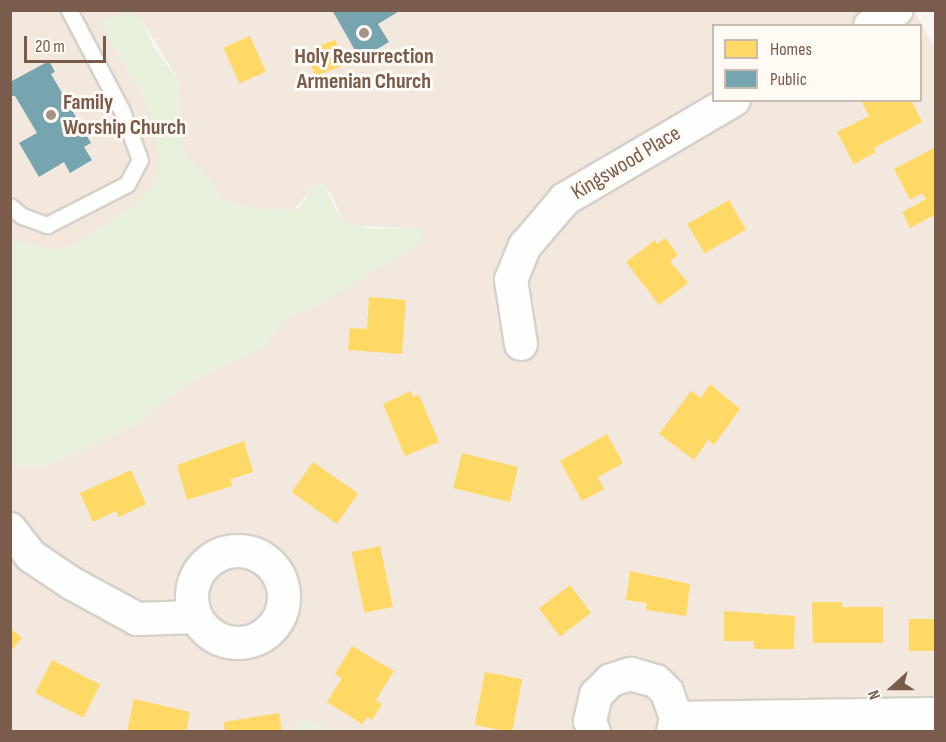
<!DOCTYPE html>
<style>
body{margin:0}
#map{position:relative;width:946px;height:742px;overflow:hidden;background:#f9f5f0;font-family:"Sofia Sans Condensed",sans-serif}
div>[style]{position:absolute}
.residential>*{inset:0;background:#f2e8de}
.green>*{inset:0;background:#e7f0db}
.homes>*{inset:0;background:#ffd966;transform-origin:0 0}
.public>*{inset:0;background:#76a5af}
.roads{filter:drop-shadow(2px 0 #d7d1cb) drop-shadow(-2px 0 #d7d1cb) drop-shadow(0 2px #d7d1cb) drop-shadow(0 -2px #d7d1cb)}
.service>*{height:15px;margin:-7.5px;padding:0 7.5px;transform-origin:7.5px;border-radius:7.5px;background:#fefefd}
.minor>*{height:32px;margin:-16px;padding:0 16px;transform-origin:16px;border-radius:16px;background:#fefefd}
.minor>.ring{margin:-16px;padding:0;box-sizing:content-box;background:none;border:32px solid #fefefd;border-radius:50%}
.dots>*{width:16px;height:16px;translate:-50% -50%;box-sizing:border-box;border:3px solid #fffaf3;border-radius:50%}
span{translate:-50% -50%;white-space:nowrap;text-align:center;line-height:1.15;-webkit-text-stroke:6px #fffaf3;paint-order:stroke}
.poi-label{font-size:22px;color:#7a5c4d;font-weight:700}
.left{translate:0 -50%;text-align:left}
.street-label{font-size:22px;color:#7a5c4d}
.frame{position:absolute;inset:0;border:12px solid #7a5c4d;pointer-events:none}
.legend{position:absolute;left:712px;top:24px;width:210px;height:78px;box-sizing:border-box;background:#fffaf3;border:2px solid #cabbb1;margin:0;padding:8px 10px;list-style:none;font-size:18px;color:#7a5c4d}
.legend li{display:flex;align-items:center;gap:12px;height:30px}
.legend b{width:30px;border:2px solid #cabbb1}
.north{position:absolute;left:862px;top:658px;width:60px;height:60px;-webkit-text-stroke:4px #fffaf3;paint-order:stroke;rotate:249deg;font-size:16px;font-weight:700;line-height:24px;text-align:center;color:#7a5c4d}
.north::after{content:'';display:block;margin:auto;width:21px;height:27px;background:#7a5c4d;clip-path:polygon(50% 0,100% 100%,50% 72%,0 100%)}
.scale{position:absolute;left:24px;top:36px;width:82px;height:27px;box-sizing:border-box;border:3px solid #7a5c4d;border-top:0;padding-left:8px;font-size:18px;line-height:21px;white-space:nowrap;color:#7a5c4d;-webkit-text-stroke:4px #fffaf3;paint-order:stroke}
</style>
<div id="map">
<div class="residential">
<div style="clip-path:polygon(evenodd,10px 11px,914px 11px,936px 50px,935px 731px,342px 732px,300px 720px,296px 732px,11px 731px,11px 466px,46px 467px,140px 421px,185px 384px,261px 348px,286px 318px,320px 304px,417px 228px,350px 226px,342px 220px,331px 193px,316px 184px,293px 211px,236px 206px,219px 198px,210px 181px,183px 154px,177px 78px,143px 22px,102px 29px,145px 97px,158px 150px,158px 177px,137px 203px,76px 245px,58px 250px,11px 242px,10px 11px,714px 26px,920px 26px,920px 100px,714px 100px,714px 26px)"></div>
</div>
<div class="green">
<div style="clip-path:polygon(128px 13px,137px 15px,143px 23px,154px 48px,177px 79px,183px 154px,210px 181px,219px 198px,236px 206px,293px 211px,301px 206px,316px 184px,324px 186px,342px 221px,369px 229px,417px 228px,421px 232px,418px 245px,320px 304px,286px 318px,261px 348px,185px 384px,140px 421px,46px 467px,11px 466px,11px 242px,58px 250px,76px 245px,137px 203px,158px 176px,158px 150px,145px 97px,102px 29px,103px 20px)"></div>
<div style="clip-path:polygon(300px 720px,342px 731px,296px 731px)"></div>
</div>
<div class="homes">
<div style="left:250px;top:36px;width:39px;height:29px;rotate:66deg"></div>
<div style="left:335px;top:40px;width:27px;height:31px;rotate:70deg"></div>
<div style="clip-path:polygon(861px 100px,911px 100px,922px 122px,874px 148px,876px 152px,854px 164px,837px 132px,869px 116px)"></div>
<div style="clip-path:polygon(936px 147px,936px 214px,910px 228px,902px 212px,926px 199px,922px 193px,910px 200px,894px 169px)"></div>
<div style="left:729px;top:200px;width:34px;height:48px;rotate:60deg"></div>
<div style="clip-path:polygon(665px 238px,678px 255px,670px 261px,688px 283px,659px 305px,626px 262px,655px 240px,657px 244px)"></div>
<div style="clip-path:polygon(369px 297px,406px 300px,402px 354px,348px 350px,350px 328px,367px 329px)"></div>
<div style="clip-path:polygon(710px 384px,740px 409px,714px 445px,708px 440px,694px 460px,659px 434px,691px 391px,701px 398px)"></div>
<div style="clip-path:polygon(411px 391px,413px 397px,419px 395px,439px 442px,405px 456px,383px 404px)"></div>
<div style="clip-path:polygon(607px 434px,623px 463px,598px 477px,604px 489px,582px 501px,560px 461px)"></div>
<div style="clip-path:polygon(244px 441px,253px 472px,231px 479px,232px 486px,187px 500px,177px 465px)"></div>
<div style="left:462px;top:453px;width:58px;height:36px;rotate:14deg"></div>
<div style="left:313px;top:462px;width:55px;height:37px;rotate:35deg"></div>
<div style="clip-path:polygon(131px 470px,146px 504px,119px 517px,116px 511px,93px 522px,80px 493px)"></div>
<div style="left:380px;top:546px;width:62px;height:29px;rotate:78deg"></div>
<div style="clip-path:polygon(630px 571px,690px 584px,686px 616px,646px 610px,647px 603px,626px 600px)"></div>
<div style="left:570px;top:585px;width:35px;height:39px;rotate:53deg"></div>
<div style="clip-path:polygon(812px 602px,842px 602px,842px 607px,883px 607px,883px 643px,813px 643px)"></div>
<div style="clip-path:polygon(724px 611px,795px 616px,794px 649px,754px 649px,754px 641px,724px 641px)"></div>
<div style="left:909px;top:619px;width:27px;height:32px"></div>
<div style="clip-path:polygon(10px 628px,22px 638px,10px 652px)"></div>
<div style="clip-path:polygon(352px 646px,394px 671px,376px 700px,382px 704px,372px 720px,367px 717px,362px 724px,327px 702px,342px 678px,335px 674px)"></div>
<div style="left:52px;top:660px;width:54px;height:37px;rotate:27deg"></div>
<div style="left:485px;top:672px;width:38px;height:54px;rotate:11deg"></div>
<div style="clip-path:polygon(134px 699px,190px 712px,186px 732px,127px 732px)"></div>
<div style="clip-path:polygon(279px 713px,282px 732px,225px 732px,224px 722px)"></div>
</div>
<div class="public">
<div style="clip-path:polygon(332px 10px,401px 10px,378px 24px,389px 42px,360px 59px)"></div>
<div style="clip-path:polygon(49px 61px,55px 72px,51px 74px,91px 143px,84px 147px,92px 160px,70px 173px,64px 162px,39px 177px,19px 143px,37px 133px,15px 96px,10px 96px,10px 82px)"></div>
</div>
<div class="roads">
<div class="service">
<div style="left:10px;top:206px;width:16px;rotate:40deg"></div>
<div style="left:22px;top:216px;width:27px;rotate:20deg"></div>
<div style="left:47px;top:225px;width:90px;rotate:-27.1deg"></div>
<div style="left:127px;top:184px;width:27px;rotate:-62deg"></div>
<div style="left:140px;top:160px;width:52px;rotate:-110.2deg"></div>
<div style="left:122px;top:111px;width:114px;rotate:-117.7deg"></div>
</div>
<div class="minor">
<div style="left:870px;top:26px;width:31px;rotate:-31deg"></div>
<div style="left:521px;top:344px;width:65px;rotate:-98.9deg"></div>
<div style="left:511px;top:280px;width:37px;rotate:-68deg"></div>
<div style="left:525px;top:246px;width:62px;rotate:-49.6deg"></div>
<div style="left:565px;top:199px;width:196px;rotate:-30.4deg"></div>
<div style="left:10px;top:529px;width:34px;rotate:52deg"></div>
<div style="left:31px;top:556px;width:48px;rotate:34deg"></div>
<div style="left:71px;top:583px;width:75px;rotate:28.6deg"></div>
<div style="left:137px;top:619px;width:59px;rotate:-1.9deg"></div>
<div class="ring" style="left:192px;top:551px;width:60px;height:60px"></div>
<div style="left:676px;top:718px;width:260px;rotate:-0.9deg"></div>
<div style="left:594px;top:732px;width:12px;rotate:-110deg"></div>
<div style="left:590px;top:721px;width:27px;rotate:-77deg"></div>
<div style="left:596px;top:695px;width:21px;rotate:-45deg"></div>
<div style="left:611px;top:680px;width:21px;rotate:-17deg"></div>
<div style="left:631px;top:674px;width:26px;rotate:16deg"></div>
<div style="left:656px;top:681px;width:16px;rotate:45deg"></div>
<div style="left:667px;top:692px;width:28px;rotate:71deg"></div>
<div style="left:676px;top:718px;width:14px;rotate:102deg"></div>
</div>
</div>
<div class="dots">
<div style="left:364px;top:33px;background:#a69286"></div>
<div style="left:51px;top:115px;background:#a69286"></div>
</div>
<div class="poi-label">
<span style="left:364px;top:69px">Holy Resurrection<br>Armenian Church</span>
<span class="left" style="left:63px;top:115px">Family<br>Worship Church</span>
</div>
<div class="street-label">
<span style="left:626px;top:163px;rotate:-31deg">Kingswood Place</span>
</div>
<div class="frame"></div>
<ul class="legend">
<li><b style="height:16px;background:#ffd966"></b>Homes</li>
<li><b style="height:16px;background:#76a5af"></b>Public</li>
</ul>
<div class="north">N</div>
<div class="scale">20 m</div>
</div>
